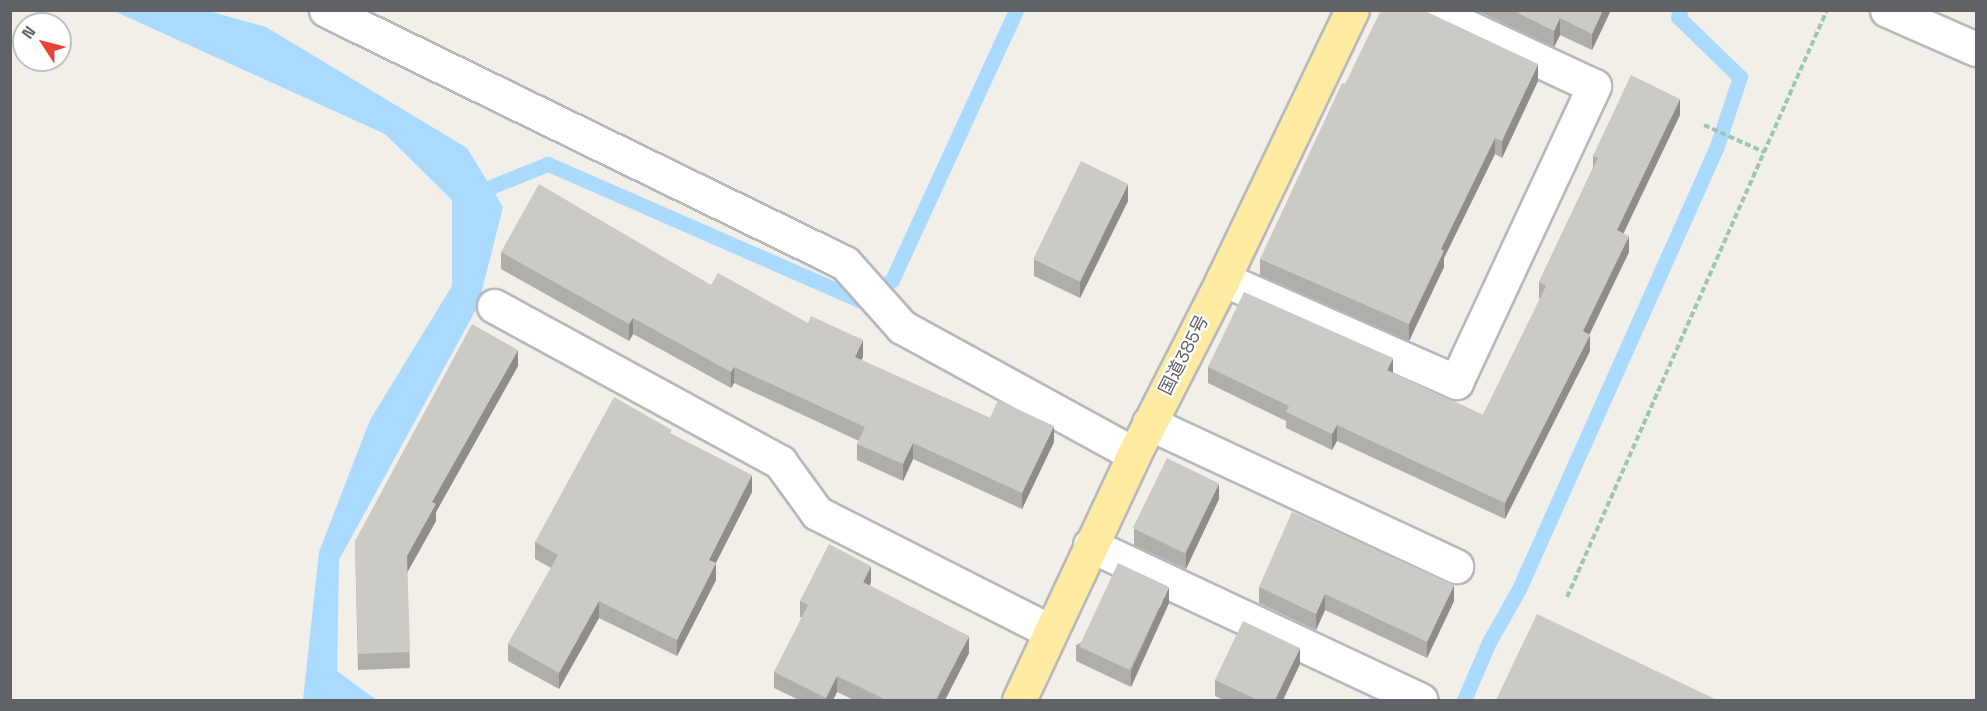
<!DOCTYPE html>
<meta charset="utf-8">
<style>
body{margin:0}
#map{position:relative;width:1987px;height:711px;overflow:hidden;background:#f1efe8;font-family:"Space Grotesk","Noto Sans JP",sans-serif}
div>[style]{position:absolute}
.water>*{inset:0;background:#aadaff}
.stream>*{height:15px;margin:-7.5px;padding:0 7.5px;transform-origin:7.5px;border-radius:7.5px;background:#aadaff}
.path>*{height:4px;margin-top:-2px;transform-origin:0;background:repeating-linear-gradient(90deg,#9cc7a9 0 6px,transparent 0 9px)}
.roads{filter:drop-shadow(2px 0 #b5b8bc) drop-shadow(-2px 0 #b5b8bc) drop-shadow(0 2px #b5b8bc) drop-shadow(0 -2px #b5b8bc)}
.minor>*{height:33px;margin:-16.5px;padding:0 16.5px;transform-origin:16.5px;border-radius:16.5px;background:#fff}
.trunk>*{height:33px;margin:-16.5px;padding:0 16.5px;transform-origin:16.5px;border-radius:16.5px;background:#feeaa1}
.wall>*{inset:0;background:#afaea9}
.shaded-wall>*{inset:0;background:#8f8d8a}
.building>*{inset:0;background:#cccac5;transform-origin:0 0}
span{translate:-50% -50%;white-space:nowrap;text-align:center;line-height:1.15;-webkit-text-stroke:4.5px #fff;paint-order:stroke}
.street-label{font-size:18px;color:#5f6368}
.frame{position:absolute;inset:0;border:12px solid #5f6368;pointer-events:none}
.north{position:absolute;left:12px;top:12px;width:60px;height:60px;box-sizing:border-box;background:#fff;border:2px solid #bfc1c3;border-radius:50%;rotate:306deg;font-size:16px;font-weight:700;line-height:24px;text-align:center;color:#5f6368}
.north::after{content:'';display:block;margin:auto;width:21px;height:27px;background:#ea4335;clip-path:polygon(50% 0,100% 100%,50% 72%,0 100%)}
</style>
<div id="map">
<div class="water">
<div style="clip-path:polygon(114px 11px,209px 11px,266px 27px,467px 148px,503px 207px,478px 306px,339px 560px,337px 671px,375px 699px,668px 700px,303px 700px,319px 552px,370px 420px,452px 286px,452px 200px,385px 134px)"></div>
</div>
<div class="stream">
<div style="left:475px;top:193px;width:79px;rotate:-21.7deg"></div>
<div style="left:548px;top:164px;width:340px;rotate:23.6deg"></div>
<div style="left:860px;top:300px;width:38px;rotate:-32deg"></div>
<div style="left:892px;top:280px;width:297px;rotate:-65.3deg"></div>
<div style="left:1464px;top:700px;width:63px;rotate:-66.7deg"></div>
<div style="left:1489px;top:642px;width:61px;rotate:-60.5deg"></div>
<div style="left:1519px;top:589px;width:485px;rotate:-65.9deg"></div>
<div style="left:1717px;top:146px;width:73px;rotate:-71.6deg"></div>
<div style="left:1740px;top:77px;width:86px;rotate:-135.9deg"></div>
<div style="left:1678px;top:17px;width:8px;rotate:-67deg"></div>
</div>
<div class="path">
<div style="left:1704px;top:125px;width:66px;rotate:24.2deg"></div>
<div style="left:1567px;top:597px;width:642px;rotate:-66.11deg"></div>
</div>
<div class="roads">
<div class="minor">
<div style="left:326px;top:10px;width:577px;rotate:25.99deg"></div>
<div style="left:845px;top:263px;width:86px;rotate:48.3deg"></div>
<div style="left:902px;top:327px;width:264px;rotate:28.7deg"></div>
<div style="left:1887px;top:10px;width:97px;rotate:23.7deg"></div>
<div style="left:1223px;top:279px;width:255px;rotate:23.8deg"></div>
<div style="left:1456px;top:382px;width:327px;rotate:-65deg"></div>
<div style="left:1594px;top:86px;width:180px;rotate:-155deg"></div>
<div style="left:494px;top:306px;width:326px;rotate:28.6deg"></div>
<div style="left:780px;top:462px;width:63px;rotate:54deg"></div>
<div style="left:817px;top:513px;width:261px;rotate:26.9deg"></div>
<div style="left:1149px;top:423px;width:339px;rotate:25deg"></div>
<div style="left:1090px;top:545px;width:365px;rotate:25.1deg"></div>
</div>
<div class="trunk">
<div style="left:1019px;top:700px;width:272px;rotate:-64.9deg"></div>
<div style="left:1134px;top:454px;width:196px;rotate:-63deg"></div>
<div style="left:1223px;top:279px;width:298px;rotate:-64.4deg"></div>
</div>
</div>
<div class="wall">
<div style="clip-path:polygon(1476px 10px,1611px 10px,1592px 50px,1560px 35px,1554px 47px)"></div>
<div style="clip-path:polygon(1538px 81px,1502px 158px,1495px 154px,1444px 258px,1444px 267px,1409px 341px,1260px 275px,1260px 259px)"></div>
<div style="clip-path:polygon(1680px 115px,1623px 233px,1629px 252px,1589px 334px,1590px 351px,1505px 519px,1337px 441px,1332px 450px,1286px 428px,1286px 421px,1208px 383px,1208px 367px,1393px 373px,1483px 415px,1540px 299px,1539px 298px,1539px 282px,1593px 168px,1593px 156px)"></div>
<div style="clip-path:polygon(1128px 201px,1080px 298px,1034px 276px,1034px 259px)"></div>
<div style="clip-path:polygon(501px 252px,711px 285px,863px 357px,861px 360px,990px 418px,1054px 442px,1022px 509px,913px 459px,903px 481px,857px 460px,857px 444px,859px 441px,734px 383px,731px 388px,633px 334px,629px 341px,501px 269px)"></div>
<div style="clip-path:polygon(518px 366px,436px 512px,436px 521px,407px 572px,410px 668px,358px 670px,355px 541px)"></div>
<div style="clip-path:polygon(672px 434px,752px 492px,716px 563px,716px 580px,677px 656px,599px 618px,559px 689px,508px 661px,508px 644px,551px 568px,535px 559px,535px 542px)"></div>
<div style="clip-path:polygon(1219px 499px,1186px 569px,1134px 545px,1134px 529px)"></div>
<div style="clip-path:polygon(871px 582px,870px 586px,969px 653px,945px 700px,854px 700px,837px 692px,833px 700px,799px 700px,774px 688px,774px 672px,802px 618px,800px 617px,800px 601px)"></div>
<div style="clip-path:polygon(1259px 587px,1454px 601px,1427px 658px,1325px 610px,1316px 630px,1259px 603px)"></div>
<div style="clip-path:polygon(1169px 603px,1131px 687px,1076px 661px,1076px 645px)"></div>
<div style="clip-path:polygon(1300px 664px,1283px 700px,1224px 700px,1215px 696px,1215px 680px)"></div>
</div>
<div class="shaded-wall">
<div style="clip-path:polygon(1603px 10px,1611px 10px,1592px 50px,1592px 34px)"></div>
<div style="clip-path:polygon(1560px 18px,1560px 35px,1554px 47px,1554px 31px)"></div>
<div style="clip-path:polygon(1538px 64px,1538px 81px,1502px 158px,1502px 141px)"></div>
<div style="clip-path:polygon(1680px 99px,1680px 115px,1617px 247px,1617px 230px)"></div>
<div style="clip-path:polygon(1495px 138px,1495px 154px,1444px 258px,1444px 267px,1409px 341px,1409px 324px,1441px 249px)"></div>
<div style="clip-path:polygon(1128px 184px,1128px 201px,1080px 298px,1080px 282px)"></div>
<div style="clip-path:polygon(1629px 236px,1629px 252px,1583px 348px,1583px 331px)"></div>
<div style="clip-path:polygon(633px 318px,633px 334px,629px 341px,629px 324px)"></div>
<div style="clip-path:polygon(1590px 335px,1590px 351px,1505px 519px,1505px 503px)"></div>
<div style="clip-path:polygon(863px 340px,863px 357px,855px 373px,855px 357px)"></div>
<div style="clip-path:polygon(518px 350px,518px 366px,436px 512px,436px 521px,407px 573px,407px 556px,432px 502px)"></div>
<div style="clip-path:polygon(1393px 358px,1393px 375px,1387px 370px)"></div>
<div style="clip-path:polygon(734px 367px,734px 383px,731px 388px,731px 372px)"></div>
<div style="clip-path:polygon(1337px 425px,1337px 441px,1332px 450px,1332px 434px)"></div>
<div style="clip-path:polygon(1054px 426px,1054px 442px,1022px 509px,1022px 493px)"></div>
<div style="clip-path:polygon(913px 443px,913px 459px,903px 481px,903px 464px)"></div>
<div style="clip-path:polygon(752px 475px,752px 492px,709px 576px,709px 560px)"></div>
<div style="clip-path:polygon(1219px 483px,1219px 499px,1186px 569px,1186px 553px)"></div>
<div style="clip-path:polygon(716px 563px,716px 580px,677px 656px,677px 640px)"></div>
<div style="clip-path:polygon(871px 566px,871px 582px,863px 599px,863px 582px)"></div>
<div style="clip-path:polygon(1454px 585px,1454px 601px,1427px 658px,1427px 642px)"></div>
<div style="clip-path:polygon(1169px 587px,1169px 603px,1131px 687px,1131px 671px)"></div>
<div style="clip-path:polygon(1325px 594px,1325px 610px,1316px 630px,1316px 614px)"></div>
<div style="clip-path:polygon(599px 601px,599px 618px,559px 689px,559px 673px)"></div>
<div style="clip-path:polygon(969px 636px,969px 653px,945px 700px,936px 700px)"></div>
<div style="clip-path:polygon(1300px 648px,1300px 664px,1283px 700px,1275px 700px)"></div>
<div style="clip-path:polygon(837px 676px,837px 692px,833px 700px,826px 700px,826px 698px)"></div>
</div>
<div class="building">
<div style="clip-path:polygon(1381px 10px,1407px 10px,1411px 12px,1411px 10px,1423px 10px,1538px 64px,1502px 141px,1495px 138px,1441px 249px,1444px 251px,1409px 324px,1260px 259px,1342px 83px,1345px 84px)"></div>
<div style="clip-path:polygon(1512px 10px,1603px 10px,1592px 34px,1560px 18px,1554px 31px)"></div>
<div style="clip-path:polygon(1631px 75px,1680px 99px,1617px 230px,1629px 236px,1583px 331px,1590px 335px,1505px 503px,1337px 425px,1332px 434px,1286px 412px,1289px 406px,1208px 367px,1244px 292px,1393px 358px,1387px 370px,1483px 415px,1546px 286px,1539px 282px,1598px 158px,1593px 156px)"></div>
<div style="left:1081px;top:161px;width:52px;height:109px;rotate:26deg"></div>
<div style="clip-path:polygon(539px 184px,711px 285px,718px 273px,808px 323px,811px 316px,863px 340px,855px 357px,990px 418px,998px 400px,1054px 426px,1022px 493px,913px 443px,903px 464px,857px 444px,865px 427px,734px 367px,731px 372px,633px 318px,629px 324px,501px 252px)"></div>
<div style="clip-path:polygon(472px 324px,518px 350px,432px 502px,436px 504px,407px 556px,410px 652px,358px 654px,355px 541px)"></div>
<div style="clip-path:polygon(614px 397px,672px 430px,670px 433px,752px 475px,709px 560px,716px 563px,677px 640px,599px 601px,559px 673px,508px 644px,558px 555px,535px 542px)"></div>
<div style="left:1167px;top:458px;width:58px;height:78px;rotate:26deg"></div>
<div style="clip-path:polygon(1292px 512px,1454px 585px,1427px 642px,1325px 594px,1316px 614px,1259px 587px)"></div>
<div style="clip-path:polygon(829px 544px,871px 566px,863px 582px,969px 636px,936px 700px,886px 700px,837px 676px,826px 698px,774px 672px,808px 605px,800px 601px)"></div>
<div style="left:1118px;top:563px;width:56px;height:92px;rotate:25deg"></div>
<div style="clip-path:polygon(1537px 614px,1717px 700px,1496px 700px)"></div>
<div style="clip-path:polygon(1243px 621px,1300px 648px,1275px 700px,1258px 700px,1215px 680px)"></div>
</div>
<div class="street-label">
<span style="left:1184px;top:355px;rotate:-63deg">国道385号</span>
</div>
<div class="frame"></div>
<div class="north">N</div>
</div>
